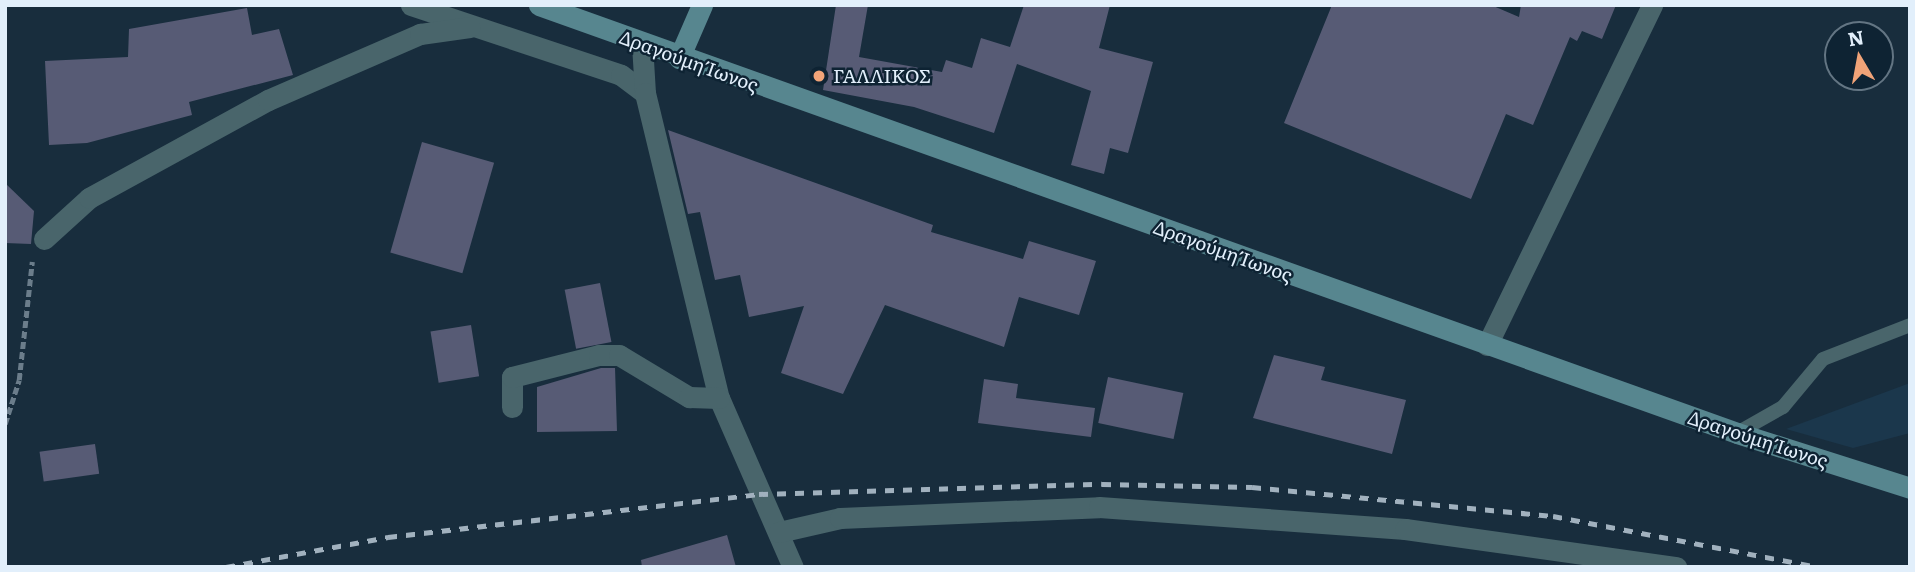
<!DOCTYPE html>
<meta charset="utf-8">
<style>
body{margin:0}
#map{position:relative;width:1915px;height:572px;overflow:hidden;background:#182d3d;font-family:Literata,serif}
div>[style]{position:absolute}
.built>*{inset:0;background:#1b374c}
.building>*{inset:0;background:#575b75;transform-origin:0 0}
.path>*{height:4.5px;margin-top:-2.25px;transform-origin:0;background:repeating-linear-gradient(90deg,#6b7d8b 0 7px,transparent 0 10.5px)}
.lane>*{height:14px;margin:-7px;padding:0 7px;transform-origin:7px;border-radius:7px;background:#49656b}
.street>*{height:21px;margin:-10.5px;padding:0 10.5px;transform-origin:10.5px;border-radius:10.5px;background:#49656b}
.secondary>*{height:21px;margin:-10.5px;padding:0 10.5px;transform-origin:10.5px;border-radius:10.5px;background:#57868f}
.rail>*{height:5px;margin-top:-2.5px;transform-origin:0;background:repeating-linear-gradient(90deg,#a1b1be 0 9px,transparent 0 18px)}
.dots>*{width:19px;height:19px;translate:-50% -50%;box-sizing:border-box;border:4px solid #0e2333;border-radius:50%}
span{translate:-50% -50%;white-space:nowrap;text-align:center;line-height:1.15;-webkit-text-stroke:5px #0e2333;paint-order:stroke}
.street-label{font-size:19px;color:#e2effb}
.poi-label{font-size:19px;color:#e2effb}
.left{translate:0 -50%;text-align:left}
.frame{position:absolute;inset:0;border:7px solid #e2effb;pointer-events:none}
.north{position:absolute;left:1824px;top:21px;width:70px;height:70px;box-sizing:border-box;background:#0e2333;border:2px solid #637583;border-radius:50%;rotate:350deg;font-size:19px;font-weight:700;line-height:28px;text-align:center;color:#e2effb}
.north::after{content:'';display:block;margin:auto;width:24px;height:32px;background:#f0a378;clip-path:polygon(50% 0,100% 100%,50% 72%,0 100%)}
</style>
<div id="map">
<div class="built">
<div style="clip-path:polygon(1910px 383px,1910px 433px,1853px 448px,1786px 429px)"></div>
</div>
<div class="building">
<div style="clip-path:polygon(836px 5px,868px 5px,859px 57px,942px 72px,946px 60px,972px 68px,981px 38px,1010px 47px,1024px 5px,1110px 5px,1099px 48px,1153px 62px,1128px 153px,1110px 148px,1104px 174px,1071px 165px,1091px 91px,1017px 64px,994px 133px,914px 107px,823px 90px)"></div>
<div style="clip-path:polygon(1332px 5px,1491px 5px,1519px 17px,1521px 5px,1616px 5px,1602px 39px,1582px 31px,1577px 41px,1570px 37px,1533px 125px,1506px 114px,1471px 199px,1284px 123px)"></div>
<div style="clip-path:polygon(247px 8px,252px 35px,279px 29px,293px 75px,189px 102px,192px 115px,87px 143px,49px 145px,45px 61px,128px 57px,129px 29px)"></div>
<div style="clip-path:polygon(668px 130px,933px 225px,931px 232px,1023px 259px,1029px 241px,1096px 261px,1079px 315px,1019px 297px,1004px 347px,885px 305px,843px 394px,781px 373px,804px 306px,749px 317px,740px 275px,715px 280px,700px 212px,688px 214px)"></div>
<div style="left:422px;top:142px;width:75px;height:115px;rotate:16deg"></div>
<div style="clip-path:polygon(5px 183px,34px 211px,31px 244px,5px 243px)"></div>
<div style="left:600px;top:283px;width:60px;height:36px;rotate:79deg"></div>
<div style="left:471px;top:325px;width:52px;height:41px;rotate:81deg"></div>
<div style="clip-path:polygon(1274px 355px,1325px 367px,1321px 380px,1406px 400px,1392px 454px,1253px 418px)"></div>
<div style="clip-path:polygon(601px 368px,615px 368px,617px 431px,537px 432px,537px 387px)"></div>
<div style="left:1108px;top:377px;width:77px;height:47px;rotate:12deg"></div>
<div style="clip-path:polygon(984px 379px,1018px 384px,1016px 398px,1095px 408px,1091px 437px,978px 423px)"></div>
<div style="left:95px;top:444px;width:30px;height:56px;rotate:82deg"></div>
<div style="clip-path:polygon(727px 535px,736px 567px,642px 567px,641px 560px)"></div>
</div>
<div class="path">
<div style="left:5px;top:424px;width:46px;rotate:-72.3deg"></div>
<div style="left:19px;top:380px;width:119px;rotate:-83.7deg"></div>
</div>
<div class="lane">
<div style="left:1737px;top:433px;width:53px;rotate:-29.5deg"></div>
<div style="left:1783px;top:407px;width:62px;rotate:-50.2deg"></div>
<div style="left:1823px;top:359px;width:93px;rotate:-21.3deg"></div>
</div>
<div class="street">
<div style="left:411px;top:5px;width:221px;rotate:18.4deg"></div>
<div style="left:621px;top:75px;width:30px;rotate:37deg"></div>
<div style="left:642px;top:44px;width:49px;rotate:86.5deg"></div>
<div style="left:645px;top:93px;width:314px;rotate:76.4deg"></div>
<div style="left:719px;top:398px;width:184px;rotate:66.4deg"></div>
<div style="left:44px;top:239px;width:61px;rotate:-42.3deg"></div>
<div style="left:89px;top:198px;width:204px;rotate:-28.7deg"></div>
<div style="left:268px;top:100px;width:166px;rotate:-23.5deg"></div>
<div style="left:420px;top:34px;width:50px;rotate:-8deg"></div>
<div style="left:1487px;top:345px;width:378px;rotate:-64.1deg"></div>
<div style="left:512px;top:407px;width:30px;rotate:-90deg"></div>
<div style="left:512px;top:377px;width:90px;rotate:-14.2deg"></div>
<div style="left:599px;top:355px;width:20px"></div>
<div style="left:619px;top:355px;width:82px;rotate:31deg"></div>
<div style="left:689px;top:397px;width:30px;rotate:2deg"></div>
<div style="left:779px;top:532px;width:63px;rotate:-12.9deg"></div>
<div style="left:840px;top:518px;width:259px;rotate:-2.4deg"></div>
<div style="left:1099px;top:507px;width:307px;rotate:4.1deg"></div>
<div style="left:1405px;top:529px;width:274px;rotate:8deg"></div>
</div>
<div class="secondary">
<div style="left:539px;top:5px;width:1272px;rotate:19.66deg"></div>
<div style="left:1737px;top:433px;width:182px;rotate:17.6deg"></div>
<div style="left:679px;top:58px;width:58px;rotate:-66.5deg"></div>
</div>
<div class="rail">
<div style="left:226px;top:567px;width:165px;rotate:-10.5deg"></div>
<div style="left:388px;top:537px;width:373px;rotate:-6.6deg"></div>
<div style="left:759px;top:494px;width:343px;rotate:-1.7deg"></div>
<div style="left:1102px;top:484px;width:150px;rotate:1.1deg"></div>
<div style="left:1252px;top:487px;width:302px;rotate:5.5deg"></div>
<div style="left:1553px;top:516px;width:271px;rotate:10.9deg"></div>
</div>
<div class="dots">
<div style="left:819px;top:76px;background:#f0a378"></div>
</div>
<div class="street-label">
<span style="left:689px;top:61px;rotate:20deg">Δραγούμη Ίωνος</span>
<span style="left:1223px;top:251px;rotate:20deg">Δραγούμη Ίωνος</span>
<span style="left:1758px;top:439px;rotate:18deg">Δραγούμη Ίωνος</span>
</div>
<div class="poi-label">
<span class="left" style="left:833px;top:76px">ΓΑΛΛΙΚΟΣ</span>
</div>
<div class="frame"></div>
<div class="north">N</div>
</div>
